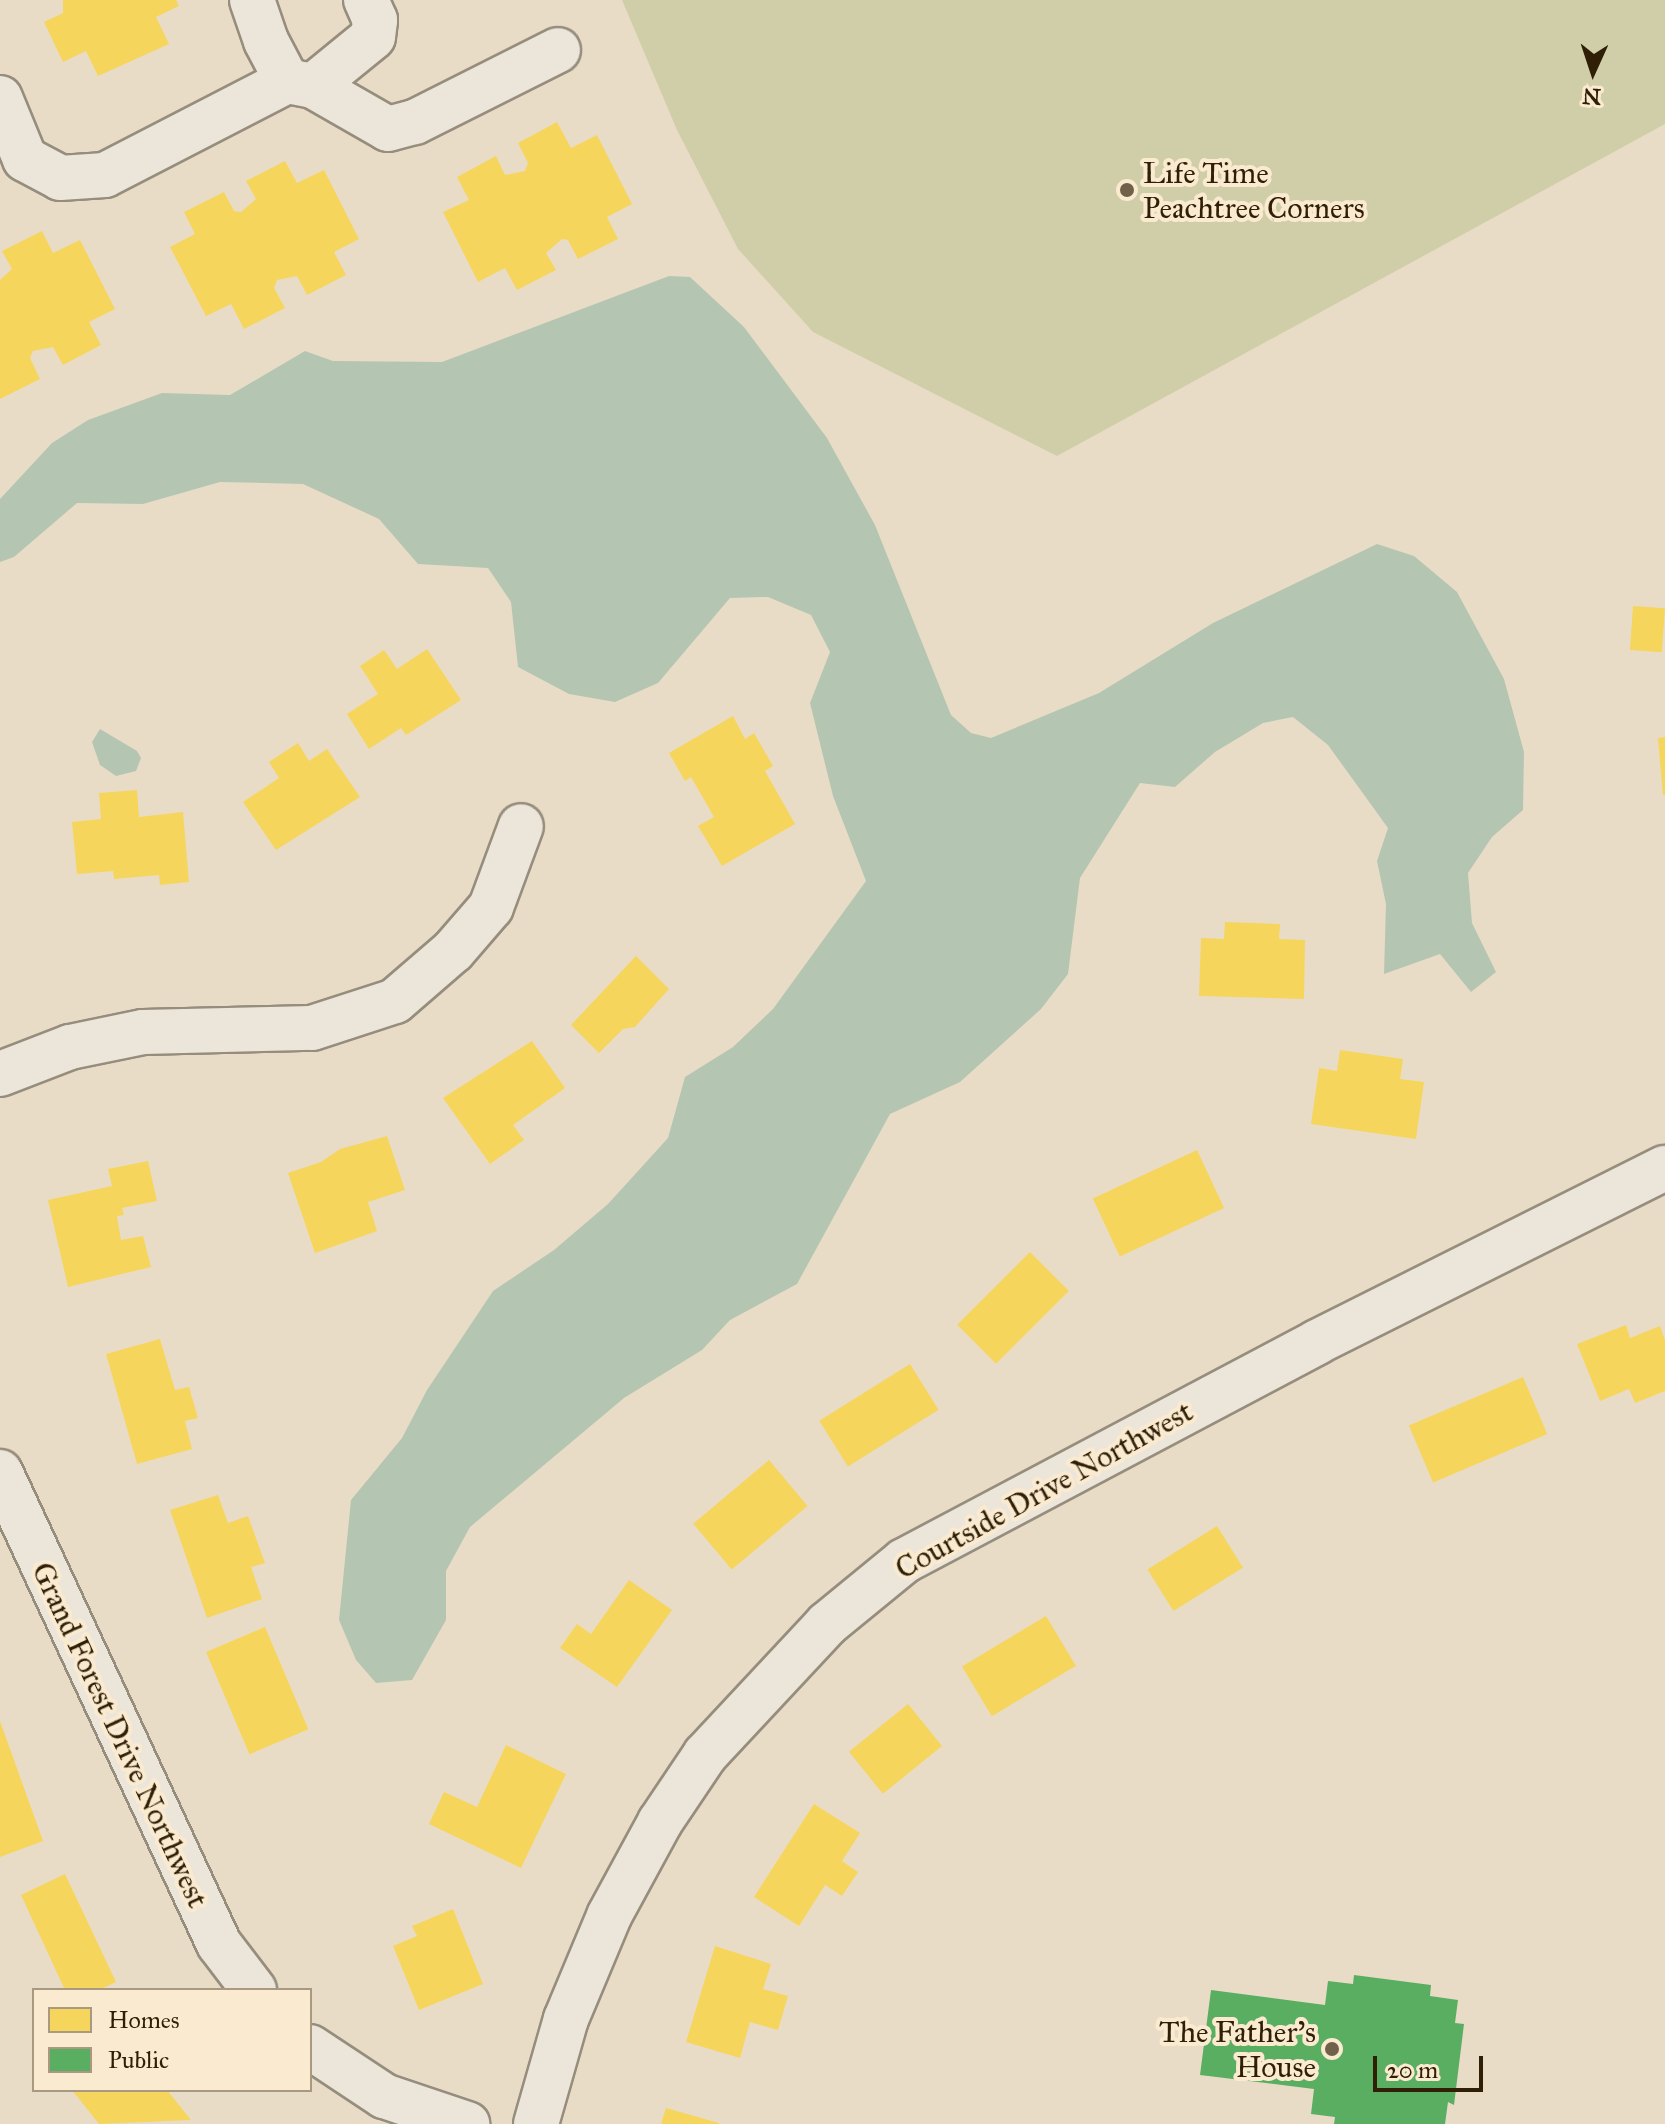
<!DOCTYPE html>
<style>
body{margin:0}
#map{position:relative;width:1665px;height:2124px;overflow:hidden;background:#e9dcc6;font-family:"IM FELL Great Primer",serif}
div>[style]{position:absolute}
.green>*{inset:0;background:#d0cea8}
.water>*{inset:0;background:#b4c6b2}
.homes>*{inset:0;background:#f6d55c;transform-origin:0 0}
.public>*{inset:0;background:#5aae61}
.roads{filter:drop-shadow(2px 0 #968d7d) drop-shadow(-2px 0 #968d7d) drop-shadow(0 2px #968d7d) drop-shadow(0 -2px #968d7d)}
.street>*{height:44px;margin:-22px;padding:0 22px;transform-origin:22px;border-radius:22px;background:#ece5da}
.dots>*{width:22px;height:22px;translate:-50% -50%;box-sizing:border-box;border:4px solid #faead0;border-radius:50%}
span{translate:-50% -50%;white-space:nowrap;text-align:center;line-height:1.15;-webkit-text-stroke:8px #faead0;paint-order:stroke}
.poi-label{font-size:30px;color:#301f07}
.left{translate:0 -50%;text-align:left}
.right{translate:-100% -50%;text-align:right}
.street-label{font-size:30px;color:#301f07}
.legend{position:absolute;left:32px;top:1988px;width:280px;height:104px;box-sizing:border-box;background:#faead0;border:2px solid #a99980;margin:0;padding:10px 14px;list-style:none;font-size:24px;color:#301f07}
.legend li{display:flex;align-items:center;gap:16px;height:40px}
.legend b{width:40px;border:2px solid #a99980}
.north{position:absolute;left:1553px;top:32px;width:80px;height:80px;-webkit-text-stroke:6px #faead0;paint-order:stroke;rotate:183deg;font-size:22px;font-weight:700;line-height:32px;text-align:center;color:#301f07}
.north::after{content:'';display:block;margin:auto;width:28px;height:36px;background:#301f07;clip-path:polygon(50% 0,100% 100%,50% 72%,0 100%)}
.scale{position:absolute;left:1373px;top:2056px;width:110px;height:36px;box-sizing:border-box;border:4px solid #301f07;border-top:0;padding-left:10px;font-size:24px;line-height:28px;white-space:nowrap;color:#301f07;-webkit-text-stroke:6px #faead0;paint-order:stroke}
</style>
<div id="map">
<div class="green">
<div style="clip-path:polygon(622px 0,1665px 0,1665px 124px,1057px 456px,813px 332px,738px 249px,677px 130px)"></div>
</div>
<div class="water">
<div style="clip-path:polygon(669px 276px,690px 277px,744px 327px,827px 438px,875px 525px,951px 715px,971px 733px,991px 738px,1099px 693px,1213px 623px,1377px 544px,1414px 556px,1457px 592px,1504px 679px,1524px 752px,1523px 810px,1492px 837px,1468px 873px,1472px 923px,1496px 972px,1471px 992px,1440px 954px,1384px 974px,1386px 904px,1377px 861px,1388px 828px,1328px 745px,1293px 717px,1263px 723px,1215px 752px,1175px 787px,1140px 783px,1080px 878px,1068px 974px,1041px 1009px,960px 1082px,890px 1114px,797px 1284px,730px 1320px,702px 1350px,624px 1398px,470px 1527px,446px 1571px,446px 1620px,412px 1680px,376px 1683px,356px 1660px,339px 1620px,351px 1500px,402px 1438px,427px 1390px,493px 1291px,554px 1250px,608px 1204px,668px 1138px,685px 1077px,733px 1047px,773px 1009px,866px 881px,833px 796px,810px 703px,830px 652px,811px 615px,768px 597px,730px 598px,658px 683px,615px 702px,569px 694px,518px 667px,511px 602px,488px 568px,418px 564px,379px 519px,303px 484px,220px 482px,143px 504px,77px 503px,14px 557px,0 562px,0 499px,52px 443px,88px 420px,162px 393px,230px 395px,305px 351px,333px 361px,442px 362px)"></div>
<div style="clip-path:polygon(100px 729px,137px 751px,141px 758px,136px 771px,116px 776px,100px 765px,92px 742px)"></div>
</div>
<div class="homes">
<div style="clip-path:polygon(63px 0,176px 0,179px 6px,156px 17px,169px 44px,98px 76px,86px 51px,63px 62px,44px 22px,63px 13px)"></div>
<div style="clip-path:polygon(557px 122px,571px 148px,597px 135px,632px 204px,607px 217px,618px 239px,578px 259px,568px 240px,562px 239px,546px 253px,556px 270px,517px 290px,505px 268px,478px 282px,443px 212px,469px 200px,457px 177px,496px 156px,505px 175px,525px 171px,528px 163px,518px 143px)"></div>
<div style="clip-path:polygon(285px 161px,297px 183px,324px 170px,359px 239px,334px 252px,346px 275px,307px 295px,297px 276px,277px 280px,274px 288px,285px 308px,244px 329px,231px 304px,206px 316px,170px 247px,195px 234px,184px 212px,224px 192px,234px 211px,241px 212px,256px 199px,246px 181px)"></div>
<div style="clip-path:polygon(42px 231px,53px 253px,80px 240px,115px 309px,89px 322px,101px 345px,63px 365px,53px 347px,33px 351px,30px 358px,40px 379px,0 399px,0 280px,12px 269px,2px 251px)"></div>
<div style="left:1633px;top:606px;width:32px;height:44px;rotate:4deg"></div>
<div style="clip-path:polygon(427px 649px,461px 700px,406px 735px,401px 728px,369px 749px,347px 714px,378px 694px,360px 666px,384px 650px,397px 669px)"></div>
<div style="clip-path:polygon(733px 716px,745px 739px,754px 733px,773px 766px,765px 771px,795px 824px,722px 866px,698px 826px,714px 817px,691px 777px,685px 781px,669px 753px)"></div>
<div style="clip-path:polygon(1665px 737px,1665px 795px,1663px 795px,1658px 738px)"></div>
<div style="clip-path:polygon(298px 743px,309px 761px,327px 749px,360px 797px,276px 850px,243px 802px,279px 778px,269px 762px)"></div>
<div style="clip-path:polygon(137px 790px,139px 817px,183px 812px,189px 882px,160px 885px,159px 875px,114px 879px,113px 871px,77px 874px,72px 822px,101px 819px,99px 793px)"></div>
<div style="clip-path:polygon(1225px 922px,1280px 924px,1279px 939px,1305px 940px,1304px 999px,1199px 996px,1201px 938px,1224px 939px)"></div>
<div style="clip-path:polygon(636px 956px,669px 989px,635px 1027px,623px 1029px,599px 1053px,571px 1025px)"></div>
<div style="clip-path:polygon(532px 1041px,565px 1088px,513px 1125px,524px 1140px,490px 1164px,443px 1098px)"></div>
<div style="clip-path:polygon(1340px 1050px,1403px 1059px,1400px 1079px,1424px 1082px,1416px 1139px,1311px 1124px,1319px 1068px,1337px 1071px)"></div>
<div style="clip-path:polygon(387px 1136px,405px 1190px,368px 1202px,377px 1231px,315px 1253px,288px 1173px,321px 1162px,340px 1149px)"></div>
<div style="left:1197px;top:1150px;width:64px;height:115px;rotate:65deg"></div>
<div style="clip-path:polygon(148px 1161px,157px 1201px,122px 1208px,124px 1215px,117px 1216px,121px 1240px,143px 1236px,151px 1267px,68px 1287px,48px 1200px,112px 1186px,108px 1169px)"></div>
<div style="left:1030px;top:1252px;width:55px;height:103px;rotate:45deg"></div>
<div style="clip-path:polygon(1626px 1325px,1630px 1338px,1660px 1326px,1665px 1340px,1665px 1391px,1635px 1403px,1629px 1389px,1600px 1401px,1577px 1344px)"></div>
<div style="clip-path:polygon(160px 1339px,175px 1390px,189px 1387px,198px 1418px,185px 1421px,192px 1449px,137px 1464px,106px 1354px)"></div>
<div style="left:910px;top:1364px;width:54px;height:107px;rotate:58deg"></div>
<div style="left:1523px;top:1377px;width:62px;height:124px;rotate:67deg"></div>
<div style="left:769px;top:1460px;width:60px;height:99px;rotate:50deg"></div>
<div style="clip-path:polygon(218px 1495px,228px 1523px,248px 1516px,265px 1563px,251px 1567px,262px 1599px,207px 1618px,170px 1510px)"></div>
<div style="left:1217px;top:1526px;width:49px;height:82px;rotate:58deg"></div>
<div style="clip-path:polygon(629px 1580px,672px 1610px,617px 1687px,560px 1648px,577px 1624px,591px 1634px)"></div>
<div style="left:1046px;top:1616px;width:58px;height:98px;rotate:59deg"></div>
<div style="left:265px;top:1627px;width:111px;height:64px;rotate:67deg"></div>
<div style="left:908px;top:1704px;width:54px;height:76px;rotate:51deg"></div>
<div style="clip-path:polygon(0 1721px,43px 1841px,0 1857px)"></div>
<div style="clip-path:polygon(506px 1745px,566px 1774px,521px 1868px,429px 1824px,444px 1792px,477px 1807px)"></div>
<div style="clip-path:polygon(814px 1804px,860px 1833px,842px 1861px,858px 1872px,842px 1896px,825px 1885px,799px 1926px,754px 1897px)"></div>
<div style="clip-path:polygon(65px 1874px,116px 1982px,99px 1990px,65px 1990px,21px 1895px)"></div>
<div style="clip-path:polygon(453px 1909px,483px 1984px,419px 2010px,393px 1946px,417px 1936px,412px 1926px)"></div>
<div style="clip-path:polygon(715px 1946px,771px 1964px,763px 1989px,788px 1996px,778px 2030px,750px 2022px,740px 2058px,686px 2042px)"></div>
<div style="clip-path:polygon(72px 2090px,167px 2090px,191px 2120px,99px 2124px)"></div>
<div style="clip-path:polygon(666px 2108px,719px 2123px,719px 2124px,661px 2124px)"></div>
</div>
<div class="public">
<div style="clip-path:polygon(1354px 1975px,1431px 1985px,1430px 1996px,1458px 2000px,1455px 2023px,1464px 2024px,1454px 2105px,1448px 2102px,1445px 2124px,1334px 2124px,1335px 2117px,1311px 2114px,1314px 2089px,1200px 2075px,1211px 1990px,1325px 2005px,1328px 1981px,1353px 1984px)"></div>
</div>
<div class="roads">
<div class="street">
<div style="left:252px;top:0;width:43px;rotate:71.1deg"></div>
<div style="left:266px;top:41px;width:45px;rotate:62.3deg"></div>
<div style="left:313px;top:86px;width:77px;rotate:-39.2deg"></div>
<div style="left:373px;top:37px;width:17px;rotate:-83deg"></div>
<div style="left:375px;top:20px;width:22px;rotate:-114deg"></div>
<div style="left:0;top:98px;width:66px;rotate:67.7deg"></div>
<div style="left:25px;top:159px;width:40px;rotate:28deg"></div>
<div style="left:60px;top:178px;width:45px;rotate:-3.8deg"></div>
<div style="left:105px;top:175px;width:205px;rotate:-27.3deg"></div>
<div style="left:287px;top:81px;width:26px;rotate:11deg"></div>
<div style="left:313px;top:86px;width:86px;rotate:29.8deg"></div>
<div style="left:388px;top:129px;width:28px;rotate:-15deg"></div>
<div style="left:415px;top:122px;width:160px;rotate:-26.7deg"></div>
<div style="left:0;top:1074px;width:75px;rotate:-21.1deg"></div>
<div style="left:70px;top:1047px;width:75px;rotate:-11.6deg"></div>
<div style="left:143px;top:1032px;width:169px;rotate:-1.4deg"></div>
<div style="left:312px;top:1028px;width:87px;rotate:-18deg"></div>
<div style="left:395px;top:1001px;width:77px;rotate:-40.8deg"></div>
<div style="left:453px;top:951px;width:58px;rotate:-49.2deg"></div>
<div style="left:491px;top:907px;width:86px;rotate:-69.7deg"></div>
<div style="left:0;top:1472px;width:520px;rotate:65.11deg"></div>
<div style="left:219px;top:1944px;width:58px;rotate:52.7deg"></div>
<div style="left:310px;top:2047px;width:89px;rotate:33.5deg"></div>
<div style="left:384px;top:2096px;width:88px;rotate:18.6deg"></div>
<div style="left:536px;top:2124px;width:109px;rotate:-74.1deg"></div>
<div style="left:566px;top:2019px;width:112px;rotate:-67.3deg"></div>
<div style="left:609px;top:1916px;width:107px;rotate:-61.5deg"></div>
<div style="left:660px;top:1822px;width:81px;rotate:-56.1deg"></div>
<div style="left:705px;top:1755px;width:179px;rotate:-47deg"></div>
<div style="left:827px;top:1624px;width:99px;rotate:-39.3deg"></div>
<div style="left:904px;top:1561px;width:467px;rotate:-27.9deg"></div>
<div style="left:1317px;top:1342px;width:389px;rotate:-26.6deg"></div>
</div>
</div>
<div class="dots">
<div style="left:1127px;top:190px;background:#71614a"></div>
<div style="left:1332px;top:2049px;background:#71614a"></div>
</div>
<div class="poi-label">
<span class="left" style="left:1143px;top:190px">Life Time<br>Peachtree Corners</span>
<span class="right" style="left:1316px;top:2049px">The Father's<br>House</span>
</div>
<div class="street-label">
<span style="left:1044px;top:1490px;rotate:-29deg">Courtside Drive Northwest</span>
<span style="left:120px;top:1735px;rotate:65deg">Grand Forest Drive Northwest</span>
</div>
<ul class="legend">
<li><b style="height:22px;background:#f6d55c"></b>Homes</li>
<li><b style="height:22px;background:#5aae61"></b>Public</li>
</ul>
<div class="north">N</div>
<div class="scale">20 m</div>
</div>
